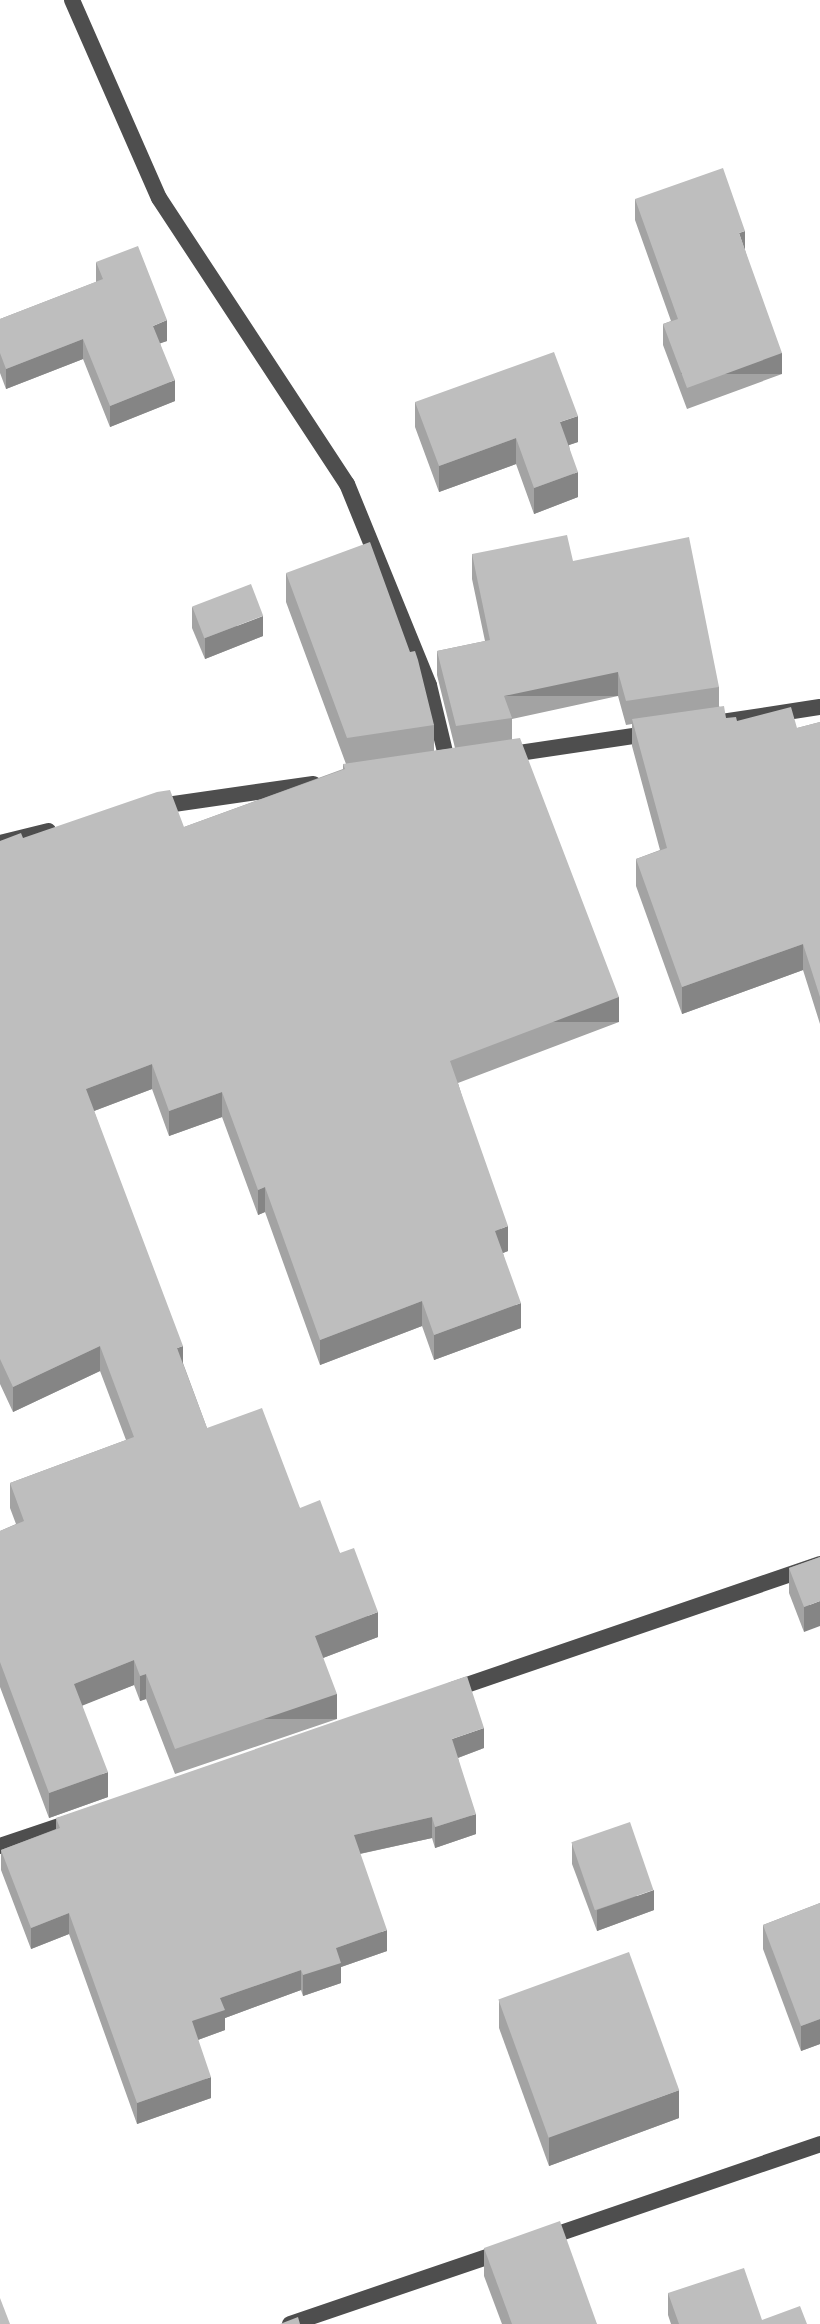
<!DOCTYPE html>
<style>
body{margin:0}
#map{position:relative;width:820px;height:2324px;overflow:hidden;background:#fff;font-family:Manrope,sans-serif}
div>[style]{position:absolute}
.minor>*{height:16px;margin:-8px;padding:0 8px;transform-origin:8px;border-radius:8px;background:#4e4e4e}
.wall>*{inset:0;background:#a3a3a3}
.shaded-wall>*{inset:0;background:#858585;transform-origin:0 0}
.building>*{inset:0;background:#bebebe;transform-origin:0 0}
span{translate:-50% -50%;white-space:nowrap;text-align:center;line-height:1.15;-webkit-text-stroke:6px #fff;paint-order:stroke}
</style>
<div id="map">
<div class="minor">
<div style="left:72px;top:0;width:216px;rotate:66.3deg"></div>
<div style="left:159px;top:198px;width:342px;rotate:56.7deg"></div>
<div style="left:347px;top:484px;width:217px;rotate:67.8deg"></div>
<div style="left:429px;top:685px;width:81px;rotate:76.5deg"></div>
<div style="left:715px;top:723px;width:106px;rotate:-8.7deg"></div>
<div style="left:506px;top:755px;width:149px;rotate:-8.5deg"></div>
<div style="left:153px;top:807px;width:162px;rotate:-8.2deg"></div>
<div style="left:0;top:843px;width:50px;rotate:-13.8deg"></div>
<div style="left:452px;top:1690px;width:389px;rotate:-18.9deg"></div>
<div style="left:0;top:1846px;width:78px;rotate:-18.7deg"></div>
<div style="left:546px;top:2238px;width:290px;rotate:-18.9deg"></div>
<div style="left:290px;top:2324px;width:227px;rotate:-18.8deg"></div>
</div>
<div class="wall">
<div style="clip-path:polygon(635px 199px,745px 250px,782px 374px,687px 409px,663px 345px,663px 324px,671px 321px,635px 220px)"></div>
<div style="clip-path:polygon(96px 262px,167px 341px,160px 343px,175px 401px,110px 427px,83px 359px,6px 389px,0 373px,0 319px,96px 282px)"></div>
<div style="clip-path:polygon(415px 402px,578px 442px,569px 445px,578px 497px,534px 514px,516px 464px,439px 492px,415px 427px)"></div>
<div style="clip-path:polygon(472px 554px,573px 561px,719px 687px,719px 706px,726px 718px,737px 721px,797px 728px,820px 722px,820px 1024px,803px 970px,682px 1014px,636px 886px,636px 859px,660px 850px,632px 746px,632px 724px,626px 725px,618px 696px,512px 719px,512px 739px,619px 1022px,458px 1083px,508px 1251px,503px 1253px,521px 1328px,434px 1360px,422px 1326px,320px 1365px,265px 1212px,258px 1215px,222px 1117px,169px 1136px,152px 1089px,94px 1111px,183px 1363px,207px 1428px,300px 1508px,340px 1553px,378px 1637px,323px 1658px,337px 1719px,175px 1774px,146px 1699px,140px 1701px,134px 1685px,82px 1705px,108px 1797px,49px 1818px,0 1687px,0 1531px,16px 1524px,10px 1508px,10px 1483px,126px 1440px,100px 1371px,13px 1412px,0 1384px,0 841px,184px 827px,343px 769px,343px 764px,346px 764px,286px 602px,286px 573px,434px 725px,434px 751px,455px 748px,437px 675px,437px 651px,485px 641px,472px 579px)"></div>
<div style="clip-path:polygon(192px 607px,263px 636px,205px 659px,192px 628px)"></div>
<div style="clip-path:polygon(820px 1557px,804px 1632px,789px 1593px,789px 1568px)"></div>
<div style="clip-path:polygon(484px 1748px,458px 1758px,476px 1834px,435px 1848px,432px 1838px,360px 1854px,387px 1951px,341px 1967px,341px 1983px,303px 1996px,301px 1990px,225px 2018px,225px 2030px,198px 2040px,211px 2098px,137px 2124px,69px 1934px,31px 1949px,1px 1870px,1px 1850px,56px 1829px,56px 1818px)"></div>
<div style="clip-path:polygon(572px 1843px,654px 1910px,597px 1931px,572px 1864px)"></div>
<div style="clip-path:polygon(820px 1903px,820px 2044px,801px 2051px,763px 1949px,763px 1925px)"></div>
<div style="clip-path:polygon(499px 2000px,679px 2118px,549px 2166px,499px 2028px)"></div>
<div style="clip-path:polygon(484px 2248px,597px 2324px,502px 2324px,484px 2276px)"></div>
<div style="clip-path:polygon(668px 2293px,762px 2320px,807px 2324px,671px 2324px,668px 2315px)"></div>
</div>
<div class="shaded-wall">
<div style="clip-path:polygon(745px 231px,745px 251px,739px 233px)"></div>
<div style="clip-path:polygon(167px 320px,167px 341px,153px 346px,153px 326px)"></div>
<div style="clip-path:polygon(83px 339px,83px 359px,6px 389px,6px 369px)"></div>
<div style="left:782px;top:353px;width:21px;height:101px;rotate:90deg"></div>
<div style="clip-path:polygon(175px 380px,175px 401px,110px 427px,110px 406px)"></div>
<div style="clip-path:polygon(578px 416px,578px 442px,560px 448px,560px 422px)"></div>
<div style="clip-path:polygon(516px 438px,516px 464px,439px 492px,439px 466px)"></div>
<div style="clip-path:polygon(578px 472px,578px 497px,534px 514px,534px 488px)"></div>
<div style="clip-path:polygon(263px 616px,263px 636px,205px 659px,205px 638px)"></div>
<div style="left:618px;top:672px;width:24px;height:116px;rotate:90deg"></div>
<div style="clip-path:polygon(803px 944px,803px 970px,682px 1014px,682px 987px)"></div>
<div style="left:619px;top:997px;width:25px;height:181px;rotate:90deg"></div>
<div style="clip-path:polygon(152px 1064px,152px 1089px,86px 1114px,86px 1089px)"></div>
<div style="clip-path:polygon(222px 1092px,222px 1117px,169px 1136px,169px 1111px)"></div>
<div style="clip-path:polygon(265px 1187px,265px 1212px,258px 1215px,258px 1190px)"></div>
<div style="clip-path:polygon(508px 1226px,508px 1251px,495px 1256px,495px 1231px)"></div>
<div style="clip-path:polygon(422px 1301px,422px 1326px,320px 1365px,320px 1340px)"></div>
<div style="clip-path:polygon(521px 1303px,521px 1328px,434px 1360px,434px 1335px)"></div>
<div style="clip-path:polygon(100px 1346px,100px 1371px,13px 1412px,13px 1387px)"></div>
<div style="clip-path:polygon(183px 1346px,183px 1371px,177px 1348px)"></div>
<div style="clip-path:polygon(820px 1601px,820px 1626px,804px 1632px,804px 1607px)"></div>
<div style="clip-path:polygon(378px 1612px,378px 1637px,315px 1661px,315px 1636px)"></div>
<div style="clip-path:polygon(134px 1660px,134px 1685px,74px 1709px,74px 1684px)"></div>
<div style="clip-path:polygon(146px 1674px,146px 1699px,140px 1701px,140px 1676px)"></div>
<div style="left:337px;top:1694px;width:25px;height:171px;rotate:90deg"></div>
<div style="clip-path:polygon(484px 1728px,484px 1748px,452px 1760px,452px 1739px)"></div>
<div style="clip-path:polygon(108px 1772px,108px 1797px,49px 1818px,49px 1793px)"></div>
<div style="clip-path:polygon(476px 1814px,476px 1834px,435px 1848px,435px 1827px)"></div>
<div style="clip-path:polygon(432px 1817px,432px 1838px,354px 1855px,354px 1835px)"></div>
<div style="clip-path:polygon(654px 1890px,654px 1910px,597px 1931px,597px 1910px)"></div>
<div style="clip-path:polygon(69px 1913px,69px 1934px,31px 1949px,31px 1928px)"></div>
<div style="clip-path:polygon(387px 1930px,387px 1951px,341px 1967px,341px 1983px,303px 1996px,303px 1975px,336px 1948px)"></div>
<div style="clip-path:polygon(301px 1970px,301px 1990px,225px 2018px,225px 2030px,192px 2042px,192px 2021px,220px 1998px)"></div>
<div style="clip-path:polygon(820px 2019px,820px 2044px,801px 2051px,801px 2026px)"></div>
<div style="clip-path:polygon(211px 2077px,211px 2098px,137px 2124px,137px 2103px)"></div>
<div style="clip-path:polygon(679px 2090px,679px 2118px,549px 2166px,549px 2137px)"></div>
</div>
<div class="building">
<div style="clip-path:polygon(723px 168px,745px 231px,739px 233px,782px 353px,687px 388px,663px 324px,678px 319px,635px 199px)"></div>
<div style="clip-path:polygon(138px 246px,167px 320px,153px 326px,175px 380px,110px 406px,83px 339px,6px 369px,0 353px,0 319px,103px 279px,96px 262px)"></div>
<div style="clip-path:polygon(554px 352px,578px 416px,560px 422px,578px 472px,534px 488px,516px 438px,439px 466px,415px 402px)"></div>
<div style="clip-path:polygon(567px 535px,573px 561px,689px 537px,719px 687px,626px 701px,618px 672px,504px 696px,512px 718px,456px 726px,437px 651px,490px 640px,472px 554px)"></div>
<div style="clip-path:polygon(370px 542px,410px 652px,415px 651px,418px 660px,434px 725px,347px 738px,286px 573px)"></div>
<div style="left:251px;top:584px;width:34px;height:63px;rotate:69deg"></div>
<div style="clip-path:polygon(724px 706px,726px 718px,736px 717px,737px 721px,791px 707px,797px 728px,820px 722px,820px 997px,803px 944px,682px 987px,636px 859px,667px 848px,632px 719px)"></div>
<div style="clip-path:polygon(520px 738px,619px 997px,450px 1061px,508px 1226px,495px 1231px,521px 1303px,434px 1335px,422px 1301px,320px 1340px,265px 1187px,258px 1190px,222px 1092px,169px 1111px,152px 1064px,86px 1089px,183px 1346px,177px 1348px,207px 1428px,262px 1408px,300px 1508px,320px 1500px,340px 1553px,354px 1548px,378px 1612px,315px 1636px,337px 1694px,175px 1749px,146px 1674px,140px 1676px,134px 1660px,74px 1684px,108px 1772px,49px 1793px,0 1662px,0 1531px,24px 1521px,10px 1483px,134px 1437px,100px 1346px,13px 1387px,0 1359px,0 841px,21px 833px,23px 838px,157px 792px,170px 790px,184px 827px,345px 769px,343px 764px)"></div>
<div style="clip-path:polygon(820px 1557px,820px 1601px,804px 1607px,789px 1568px)"></div>
<div style="clip-path:polygon(467px 1676px,484px 1728px,452px 1739px,476px 1814px,435px 1827px,432px 1817px,354px 1835px,387px 1930px,336px 1948px,341px 1963px,303px 1975px,301px 1970px,220px 1998px,225px 2010px,192px 2021px,211px 2077px,137px 2103px,69px 1913px,31px 1928px,1px 1850px,60px 1828px,56px 1818px)"></div>
<div style="left:630px;top:1822px;width:72px;height:62px;rotate:71deg"></div>
<div style="clip-path:polygon(820px 1903px,820px 2019px,801px 2026px,763px 1925px)"></div>
<div style="left:629px;top:1952px;width:147px;height:139px;rotate:70deg"></div>
<div style="clip-path:polygon(560px 2221px,597px 2324px,512px 2324px,484px 2248px)"></div>
<div style="clip-path:polygon(744px 2268px,762px 2320px,800px 2306px,807px 2324px,679px 2324px,668px 2293px)"></div>
<div style="clip-path:polygon(0 2298px,10px 2324px,0 2324px)"></div>
<div style="clip-path:polygon(298px 2317px,300px 2324px,280px 2324px)"></div>
</div>
</div>
